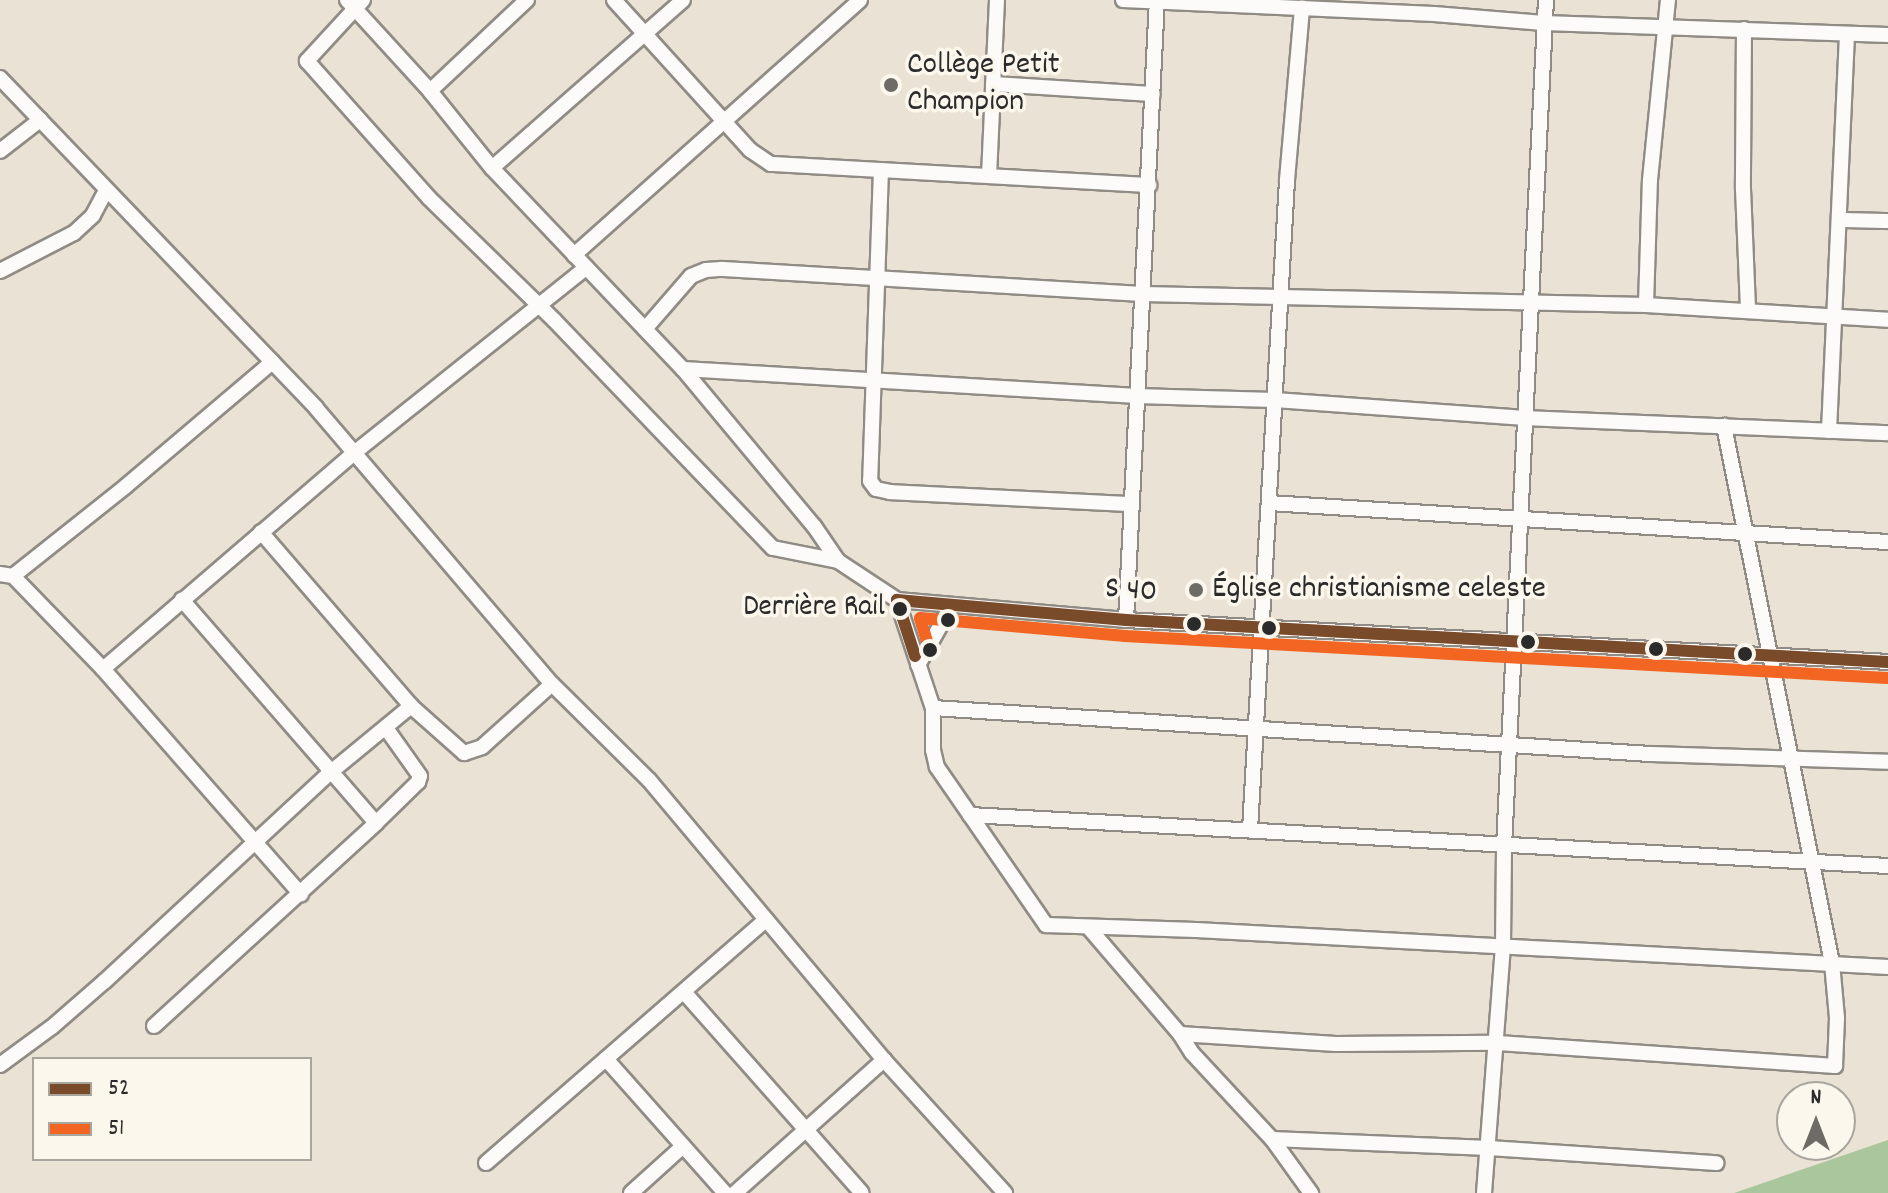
<!DOCTYPE html>
<meta charset="utf-8">
<style>
body{margin:0}
#map{position:relative;width:1888px;height:1193px;overflow:hidden;background:#eae2d4;font-family:Dekko,sans-serif}
div>[style]{position:absolute}
.forest>*{inset:0;background:#a9c69d}
.roads{filter:drop-shadow(2px 0 #908c85) drop-shadow(-2px 0 #908c85) drop-shadow(0 2px #908c85) drop-shadow(0 -2px #908c85)}
.street>*{height:14px;margin:-7px;padding:0 7px;transform-origin:7px;border-radius:7px;background:#fcfbf9}
.bus-1>*{height:12px;margin:-6px;padding:0 6px;transform-origin:6px;border-radius:6px;background:#7a4b2a}
.bus-2>*{height:12px;margin:-6px;padding:0 6px;transform-origin:6px;border-radius:6px;background:#f26522}
.dots>*{width:22px;height:22px;translate:-50% -50%;box-sizing:border-box;border:4px solid #fbf7ec;border-radius:50%}
span{translate:-50% -50%;white-space:nowrap;text-align:center;line-height:1.15;-webkit-text-stroke:7px #fbf7ec;paint-order:stroke}
.bus-label{font-size:30px;color:#2b2b2b}
.right{translate:-100% -50%;text-align:right}
.poi-label{font-size:32px;color:#2b2b2b}
.left{translate:0 -50%;text-align:left}
.street-label{font-size:32px;color:#2b2b2b}
.legend{position:absolute;left:32px;top:1057px;width:280px;height:104px;box-sizing:border-box;background:#fbf7ec;border:2px solid #a8a59f;margin:0;padding:10px 14px;list-style:none;font-size:24px;color:#2b2b2b}
.legend li{display:flex;align-items:center;gap:16px;height:40px}
.legend b{width:40px;border:2px solid #a8a59f}
.north{position:absolute;left:1776px;top:1081px;width:80px;height:80px;box-sizing:border-box;background:#fbf7ec;border:2px solid #a8a59f;border-radius:50%;rotate:0deg;font-size:22px;font-weight:700;line-height:32px;text-align:center;color:#2b2b2b}
.north::after{content:'';display:block;margin:auto;width:28px;height:36px;background:#6e6b66;clip-path:polygon(50% 0,100% 100%,50% 72%,0 100%)}
</style>
<div id="map">
<div class="forest">
<div style="clip-path:polygon(1888px 1140px,1888px 1193px,1734px 1193px)"></div>
</div>
<div class="roads">
<div class="street">
<div style="left:347px;top:0;width:123px;rotate:47.6deg"></div>
<div style="left:430px;top:91px;width:99px;rotate:51.2deg"></div>
<div style="left:492px;top:168px;width:277px;rotate:46.5deg"></div>
<div style="left:683px;top:369px;width:204px;rotate:50.2deg"></div>
<div style="left:814px;top:526px;width:42px;rotate:55.6deg"></div>
<div style="left:363px;top:0;width:83px;rotate:132.6deg"></div>
<div style="left:307px;top:61px;width:183px;rotate:48.3deg"></div>
<div style="left:429px;top:198px;width:175px;rotate:44.3deg"></div>
<div style="left:554px;top:320px;width:316px;rotate:46.2deg"></div>
<div style="left:773px;top:548px;width:66px;rotate:11.3deg"></div>
<div style="left:838px;top:561px;width:71px;rotate:33.5deg"></div>
<div style="left:897px;top:600px;width:114px;rotate:71.6deg"></div>
<div style="left:933px;top:708px;width:42px;rotate:90deg"></div>
<div style="left:933px;top:750px;width:17px;rotate:77deg"></div>
<div style="left:937px;top:767px;width:192px;rotate:55.4deg"></div>
<div style="left:1046px;top:925px;width:150px;rotate:1.9deg"></div>
<div style="left:1196px;top:930px;width:693px;rotate:3.06deg"></div>
<div style="left:614px;top:0;width:202px;rotate:47.8deg"></div>
<div style="left:750px;top:150px;width:25px;rotate:34deg"></div>
<div style="left:771px;top:164px;width:379px;rotate:3.2deg"></div>
<div style="left:1123px;top:0;width:311px;rotate:2.6deg"></div>
<div style="left:1434px;top:14px;width:110px;rotate:4.7deg"></div>
<div style="left:1544px;top:23px;width:344px;rotate:2deg"></div>
<div style="left:1744px;top:29px;width:160px;rotate:90.4deg"></div>
<div style="left:1743px;top:189px;width:121px;rotate:87.6deg"></div>
<div style="left:0;top:78px;width:457px;rotate:46.2deg"></div>
<div style="left:316px;top:408px;width:363px;rotate:49.5deg"></div>
<div style="left:552px;top:684px;width:136px;rotate:44.7deg"></div>
<div style="left:649px;top:780px;width:366px;rotate:50deg"></div>
<div style="left:884px;top:1060px;width:180px;rotate:47.7deg"></div>
<div style="left:993px;top:84px;width:160px;rotate:3.6deg"></div>
<div style="left:430px;top:91px;width:133px;rotate:-43.2deg"></div>
<div style="left:0;top:151px;width:51px;rotate:-37.8deg"></div>
<div style="left:492px;top:168px;width:254px;rotate:-41.3deg"></div>
<div style="left:881px;top:170px;width:311px;rotate:92deg"></div>
<div style="left:870px;top:481px;width:10px;rotate:53deg"></div>
<div style="left:876px;top:489px;width:14px;rotate:12deg"></div>
<div style="left:890px;top:492px;width:241px;rotate:2.9deg"></div>
<div style="left:989px;top:176px;width:176px;rotate:-87.4deg"></div>
<div style="left:1841px;top:220px;width:47px;rotate:1.2deg"></div>
<div style="left:574px;top:255px;width:383px;rotate:-41.7deg"></div>
<div style="left:0;top:271px;width:83px;rotate:-27.2deg"></div>
<div style="left:74px;top:233px;width:26px;rotate:-43deg"></div>
<div style="left:93px;top:215px;width:27px;rotate:-62deg"></div>
<div style="left:1646px;top:305px;width:125px;rotate:-88.2deg"></div>
<div style="left:1650px;top:180px;width:181px;rotate:-84.3deg"></div>
<div style="left:645px;top:329px;width:70px;rotate:-49deg"></div>
<div style="left:691px;top:276px;width:16px;rotate:-22deg"></div>
<div style="left:706px;top:270px;width:16px;rotate:-4deg"></div>
<div style="left:722px;top:269px;width:422px;rotate:3.4deg"></div>
<div style="left:1143px;top:294px;width:503px;rotate:1.25deg"></div>
<div style="left:1646px;top:305px;width:242px;rotate:3.5deg"></div>
<div style="left:683px;top:369px;width:455px;rotate:3.4deg"></div>
<div style="left:1137px;top:396px;width:138px;rotate:1.7deg"></div>
<div style="left:1275px;top:400px;width:251px;rotate:4.1deg"></div>
<div style="left:1525px;top:418px;width:363px;rotate:2.4deg"></div>
<div style="left:1829px;top:431px;width:397px;rotate:-87.4deg"></div>
<div style="left:1269px;top:503px;width:620px;rotate:3.61deg"></div>
<div style="left:261px;top:532px;width:230px;rotate:49.2deg"></div>
<div style="left:411px;top:706px;width:71px;rotate:41.6deg"></div>
<div style="left:464px;top:753px;width:19px;rotate:-18deg"></div>
<div style="left:482px;top:747px;width:94px;rotate:-42deg"></div>
<div style="left:0;top:574px;width:13px;rotate:9deg"></div>
<div style="left:13px;top:576px;width:129px;rotate:45.9deg"></div>
<div style="left:103px;top:669px;width:300px;rotate:48.7deg"></div>
<div style="left:13px;top:576px;width:144px;rotate:-38.5deg"></div>
<div style="left:126px;top:486px;width:192px;rotate:-40.3deg"></div>
<div style="left:897px;top:600px;width:230px;rotate:5deg"></div>
<div style="left:1126px;top:620px;width:763px;rotate:3.15deg"></div>
<div style="left:1126px;top:620px;width:621px;rotate:-87.14deg"></div>
<div style="left:918px;top:665px;width:69px;rotate:-60.5deg"></div>
<div style="left:103px;top:669px;width:331px;rotate:-40.7deg"></div>
<div style="left:354px;top:453px;width:297px;rotate:-38.6deg"></div>
<div style="left:933px;top:708px;width:719px;rotate:3.67deg"></div>
<div style="left:1651px;top:754px;width:237px;rotate:1.9deg"></div>
<div style="left:970px;top:815px;width:919px;rotate:3.18deg"></div>
<div style="left:376px;top:823px;width:59px;rotate:-44.3deg"></div>
<div style="left:418px;top:782px;width:6px;rotate:-72deg"></div>
<div style="left:420px;top:776px;width:59px;rotate:-125.3deg"></div>
<div style="left:1250px;top:830px;width:651px;rotate:-86.74deg"></div>
<div style="left:1287px;top:180px;width:173px;rotate:-85deg"></div>
<div style="left:1089px;top:928px;width:140px;rotate:49.4deg"></div>
<div style="left:1180px;top:1034px;width:22px;rotate:58deg"></div>
<div style="left:1192px;top:1053px;width:117px;rotate:47.1deg"></div>
<div style="left:1272px;top:1139px;width:67px;rotate:54.2deg"></div>
<div style="left:684px;top:992px;width:268px;rotate:48.5deg"></div>
<div style="left:154px;top:1026px;width:301px;rotate:-42.4deg"></div>
<div style="left:376px;top:823px;width:296px;rotate:-131deg"></div>
<div style="left:1180px;top:1034px;width:156px;rotate:3.7deg"></div>
<div style="left:1336px;top:1044px;width:162px;rotate:-0.4deg"></div>
<div style="left:1498px;top:1043px;width:338px;rotate:3.9deg"></div>
<div style="left:1835px;top:1066px;width:48px;rotate:-87.6deg"></div>
<div style="left:1837px;top:1018px;width:55px;rotate:-95.2deg"></div>
<div style="left:1832px;top:963px;width:548px;rotate:-101.37deg"></div>
<div style="left:606px;top:1059px;width:179px;rotate:48.4deg"></div>
<div style="left:0;top:1065px;width:64px;rotate:-36.2deg"></div>
<div style="left:52px;top:1027px;width:70px;rotate:-41deg"></div>
<div style="left:105px;top:981px;width:308px;rotate:-42.8deg"></div>
<div style="left:331px;top:772px;width:104px;rotate:-39.5deg"></div>
<div style="left:1272px;top:1139px;width:217px;rotate:2.4deg"></div>
<div style="left:1489px;top:1148px;width:228px;rotate:3.8deg"></div>
<div style="left:486px;top:1163px;width:371px;rotate:-41deg"></div>
<div style="left:631px;top:1193px;width:70px;rotate:-42.1deg"></div>
<div style="left:735px;top:1193px;width:200px;rotate:-41.8deg"></div>
<div style="left:1484px;top:1193px;width:249px;rotate:-85.6deg"></div>
<div style="left:1503px;top:945px;width:99px;rotate:-89.4deg"></div>
<div style="left:1504px;top:846px;width:847px;rotate:-87.16deg"></div>
</div>
</div>
<div class="bus-1">
<div style="left:915px;top:656px;width:59px;rotate:-107.8deg"></div>
<div style="left:897px;top:600px;width:230px;rotate:5deg"></div>
<div style="left:1126px;top:620px;width:763px;rotate:3.15deg"></div>
</div>
<div class="bus-2">
<div style="left:930px;top:651px;width:34px;rotate:-107deg"></div>
<div style="left:920px;top:618px;width:206px;rotate:5deg"></div>
<div style="left:1125px;top:636px;width:763px;rotate:3.15deg"></div>
</div>
<div class="dots">
<div style="left:891px;top:85px;background:#6e6b66"></div>
<div style="left:1196px;top:590px;background:#6e6b66"></div>
<div style="left:900px;top:609px;background:#2b2b2b"></div>
<div style="left:948px;top:620px;background:#2b2b2b"></div>
<div style="left:1194px;top:624px;background:#2b2b2b"></div>
<div style="left:1269px;top:628px;background:#2b2b2b"></div>
<div style="left:1528px;top:642px;background:#2b2b2b"></div>
<div style="left:1656px;top:649px;background:#2b2b2b"></div>
<div style="left:930px;top:650px;background:#2b2b2b"></div>
<div style="left:1745px;top:654px;background:#2b2b2b"></div>
</div>
<div class="bus-label">
<span class="right" style="left:885px;top:609px">Derrière Rail</span>
</div>
<div class="poi-label">
<span class="left" style="left:907px;top:85px">Collège Petit<br>Champion</span>
<span class="left" style="left:1212px;top:590px">Église christianisme celeste</span>
</div>
<div class="street-label">
<span style="left:1131px;top:592px;rotate:4deg">S 40</span>
</div>
<ul class="legend">
<li><b style="height:10px;background:#7a4b2a"></b>52</li>
<li><b style="height:10px;background:#f26522"></b>51</li>
</ul>
<div class="north">N</div>
</div>
